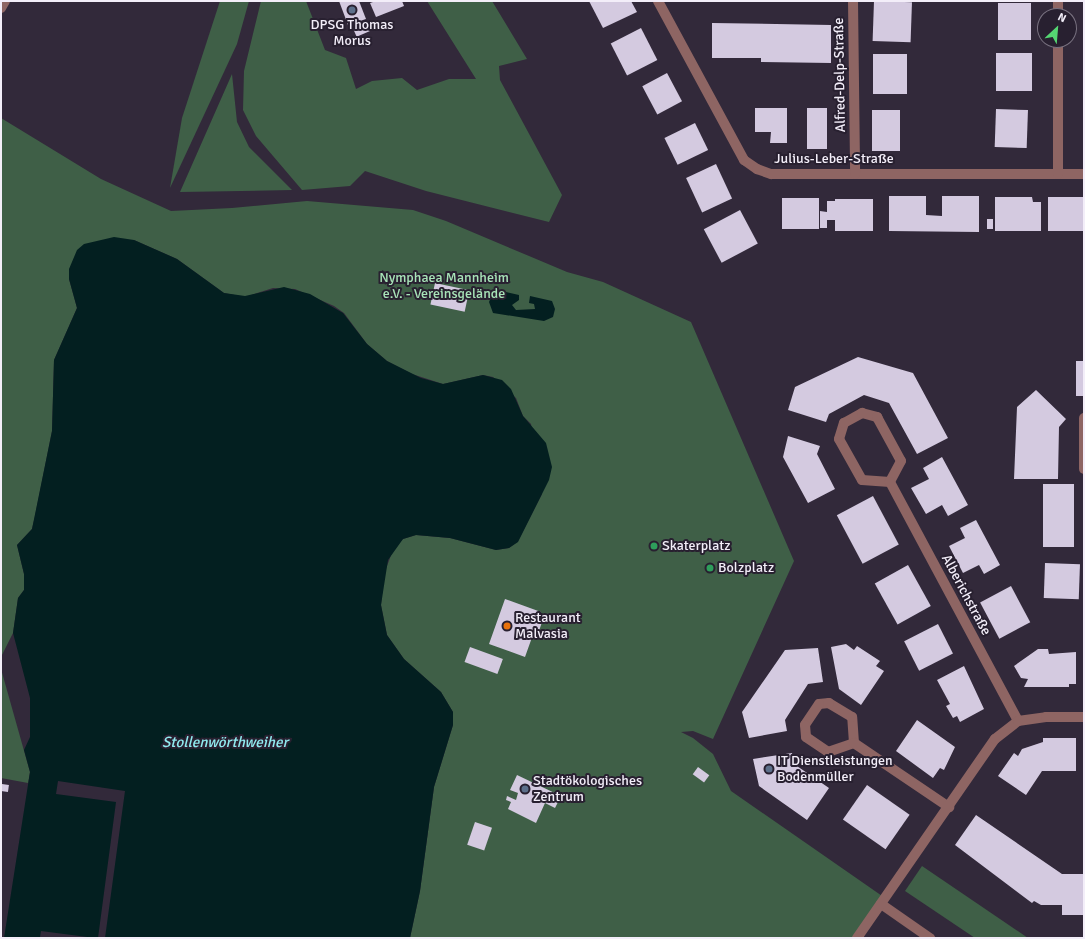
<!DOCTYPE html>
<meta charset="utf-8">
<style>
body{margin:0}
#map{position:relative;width:1085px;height:939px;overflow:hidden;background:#32293a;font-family:Signika,sans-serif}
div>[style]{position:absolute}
.green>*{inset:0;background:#3f5f47}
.water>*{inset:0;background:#031f20}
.pier>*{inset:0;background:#32293a}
.building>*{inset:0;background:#d4cae0;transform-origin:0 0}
.minor>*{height:10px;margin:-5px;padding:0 5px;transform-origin:5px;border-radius:5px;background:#8e6563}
.dots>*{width:11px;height:11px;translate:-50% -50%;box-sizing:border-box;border:2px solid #282030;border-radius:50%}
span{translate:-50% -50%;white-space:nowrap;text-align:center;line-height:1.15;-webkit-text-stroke:4px #282030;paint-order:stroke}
.poi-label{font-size:14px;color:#f3eef9}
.left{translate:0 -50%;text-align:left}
.street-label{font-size:14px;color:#f3eef9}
.park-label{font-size:14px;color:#a8e4b8}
.water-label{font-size:15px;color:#90eaef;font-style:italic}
.frame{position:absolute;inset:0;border:2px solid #f3eef9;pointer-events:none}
.north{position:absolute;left:1037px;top:8px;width:40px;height:40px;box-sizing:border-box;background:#282030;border:1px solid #797280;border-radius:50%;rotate:26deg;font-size:11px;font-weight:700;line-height:16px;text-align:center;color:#f3eef9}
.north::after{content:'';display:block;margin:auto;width:14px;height:18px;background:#55d672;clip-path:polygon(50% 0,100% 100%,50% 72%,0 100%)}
</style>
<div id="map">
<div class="green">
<div style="clip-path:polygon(220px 1px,249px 1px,237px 44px,170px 188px,182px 118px)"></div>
<div style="clip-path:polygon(261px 1px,306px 1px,325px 50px,346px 58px,356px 89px,372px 81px,402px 78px,417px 90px,449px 79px,476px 79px,427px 1px,492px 1px,527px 59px,499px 66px,500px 80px,562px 195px,549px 222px,426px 191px,365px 171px,350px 186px,302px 190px,256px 136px,243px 110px,244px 71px)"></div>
<div style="clip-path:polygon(232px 74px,237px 122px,249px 147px,292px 190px,180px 192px)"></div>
<div style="clip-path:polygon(1px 118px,101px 179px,171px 211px,232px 208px,307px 201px,413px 210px,446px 221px,567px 272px,603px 282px,691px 322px,794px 561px,713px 739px,693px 731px,681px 732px,693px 738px,713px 754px,731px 791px,885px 898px,857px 938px,410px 938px,420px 891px,434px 787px,453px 725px,453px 712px,441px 692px,404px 659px,387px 635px,381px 605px,384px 574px,393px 550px,403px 539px,416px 535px,450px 538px,496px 550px,509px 548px,518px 541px,542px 494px,531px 424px,523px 416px,516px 398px,493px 377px,483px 375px,443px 384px,412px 374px,387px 361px,367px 344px,344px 313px,334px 306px,295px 289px,273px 288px,245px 297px,224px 293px,177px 259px,134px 240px,69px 279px,77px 308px,54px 360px,52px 431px,35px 516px,32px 529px,17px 545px,24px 574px,24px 590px,18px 598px,13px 633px,1px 657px)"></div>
<div style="clip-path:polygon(1px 669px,30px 772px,28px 783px,1px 778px)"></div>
<div style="clip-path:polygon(922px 866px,1028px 938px,975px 938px,905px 891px)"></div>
</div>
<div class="water">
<div style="clip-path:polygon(114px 237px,134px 240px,177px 259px,224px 293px,245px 296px,284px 287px,310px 294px,343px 313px,367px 344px,387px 361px,421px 378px,443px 384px,483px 375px,502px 380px,511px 389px,523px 416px,546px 443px,552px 467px,549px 480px,518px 542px,509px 548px,496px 550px,450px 538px,416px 535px,403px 539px,388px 560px,381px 605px,387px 635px,404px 659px,441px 692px,453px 712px,453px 725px,434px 787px,420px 891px,410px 938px,4px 938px,30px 772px,24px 750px,30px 737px,30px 698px,13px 633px,18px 598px,24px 590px,24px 574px,17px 545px,32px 529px,52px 431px,54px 360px,77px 308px,69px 279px,69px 269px,77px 250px,84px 244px)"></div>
<div style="clip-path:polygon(506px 292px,519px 295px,519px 300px,512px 305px,516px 310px,535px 309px,534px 304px,529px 303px,530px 296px,552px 301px,555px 309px,553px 317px,544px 321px,493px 313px,489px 302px,492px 295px)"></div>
</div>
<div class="pier">
<div style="clip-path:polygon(58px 781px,125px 791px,105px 938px,98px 938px,116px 802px,56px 794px)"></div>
<div style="clip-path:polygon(41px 931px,95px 938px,47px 938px,40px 937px)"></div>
</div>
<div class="building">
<div style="clip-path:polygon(339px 1px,359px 1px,366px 19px,348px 25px)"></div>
<div style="clip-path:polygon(376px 1px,402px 1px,404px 6px,376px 17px,370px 3px)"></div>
<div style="clip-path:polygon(589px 1px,631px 1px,637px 12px,603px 28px)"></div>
<div style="left:874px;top:1px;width:38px;height:40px;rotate:2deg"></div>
<div style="left:998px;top:3px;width:33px;height:37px"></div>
<div style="left:371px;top:22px;width:8px;height:19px;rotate:67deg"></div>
<div style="clip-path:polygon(712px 23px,831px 25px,831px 63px,761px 62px,761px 58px,712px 58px)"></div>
<div style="left:641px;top:28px;width:36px;height:34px;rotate:63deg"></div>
<div style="left:996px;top:53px;width:36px;height:38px"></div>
<div style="left:873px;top:54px;width:34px;height:40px"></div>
<div style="left:667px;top:73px;width:32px;height:28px;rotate:62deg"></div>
<div style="clip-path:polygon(755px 108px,787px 108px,787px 143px,770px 143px,771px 132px,755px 132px)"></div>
<div style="left:807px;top:108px;width:20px;height:41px"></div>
<div style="left:996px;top:109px;width:32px;height:38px;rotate:2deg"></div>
<div style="left:872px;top:110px;width:28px;height:41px"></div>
<div style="left:695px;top:123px;width:30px;height:34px;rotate:64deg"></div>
<div style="left:716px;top:164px;width:38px;height:33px;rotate:65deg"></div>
<div style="clip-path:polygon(889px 196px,926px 196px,926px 215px,942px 216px,942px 196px,979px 196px,979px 232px,889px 231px)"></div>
<div style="clip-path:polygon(995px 197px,1032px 197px,1033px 202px,1041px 202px,1041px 231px,995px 231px)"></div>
<div style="left:1048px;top:197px;width:36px;height:34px"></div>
<div style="left:782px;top:198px;width:37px;height:31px"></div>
<div style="clip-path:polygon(835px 199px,873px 199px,873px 231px,835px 231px,835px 220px,827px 220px,827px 228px,820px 228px,820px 211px,827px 212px,827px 201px,835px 201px)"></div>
<div style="left:740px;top:210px;width:38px;height:41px;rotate:62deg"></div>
<div style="left:987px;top:219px;width:6px;height:10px"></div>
<div style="left:435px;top:283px;width:35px;height:22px;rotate:12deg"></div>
<div style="clip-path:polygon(858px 357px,913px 373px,948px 438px,917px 454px,889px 403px,864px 395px,829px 414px,826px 422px,788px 410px,795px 387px)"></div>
<div style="left:1076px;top:361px;width:8px;height:35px"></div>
<div style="clip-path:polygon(1036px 390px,1066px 419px,1059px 427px,1058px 479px,1014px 479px,1017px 407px)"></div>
<div style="clip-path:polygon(788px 436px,820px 446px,817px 454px,835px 489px,808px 503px,783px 457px)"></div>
<div style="clip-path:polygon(942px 457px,968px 505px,948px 516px,942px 505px,926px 514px,911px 488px,929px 479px,923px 468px)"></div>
<div style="left:1043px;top:484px;width:31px;height:63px"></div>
<div style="left:873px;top:496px;width:55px;height:41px;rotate:62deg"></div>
<div style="clip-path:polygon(976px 520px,1000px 565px,984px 574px,979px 565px,963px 573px,949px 546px,965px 538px,960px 528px)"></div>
<div style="left:1045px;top:563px;width:35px;height:35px;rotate:2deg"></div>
<div style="left:908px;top:565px;width:47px;height:38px;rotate:61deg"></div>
<div style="left:1011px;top:586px;width:41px;height:35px;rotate:62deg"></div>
<div style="clip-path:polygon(505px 599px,541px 612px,538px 620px,542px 622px,539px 631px,535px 629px,525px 657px,489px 644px)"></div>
<div style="left:938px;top:624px;width:33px;height:38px;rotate:63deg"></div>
<div style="clip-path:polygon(846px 644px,854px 650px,857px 646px,880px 661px,876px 666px,884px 671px,861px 705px,839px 689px,831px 647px)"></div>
<div style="left:470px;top:647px;width:35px;height:16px;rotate:20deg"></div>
<div style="clip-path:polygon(818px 648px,823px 682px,808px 684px,785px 720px,787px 731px,749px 738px,742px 712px,785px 650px)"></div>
<div style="clip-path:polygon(1038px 649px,1048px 649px,1049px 654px,1076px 652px,1076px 684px,1069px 684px,1069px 687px,1024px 687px,1028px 679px,1021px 678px,1014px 666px)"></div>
<div style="clip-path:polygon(964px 666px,984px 709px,960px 722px,957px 716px,953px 718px,946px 706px,950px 704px,937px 680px)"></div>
<div style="clip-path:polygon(917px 720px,955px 747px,944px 770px,940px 768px,933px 778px,896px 751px)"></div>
<div style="clip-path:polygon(1043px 738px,1076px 738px,1076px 771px,1042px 771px,1026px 795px,998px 776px,1014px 753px,1018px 756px,1022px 749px,1043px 742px)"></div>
<div style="clip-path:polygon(792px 753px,794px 764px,829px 788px,807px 820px,759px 786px,753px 759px)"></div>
<div style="left:698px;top:767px;width:14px;height:9px;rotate:36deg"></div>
<div style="clip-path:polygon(517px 775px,561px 796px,555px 808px,545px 803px,536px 823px,508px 809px,511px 802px,506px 800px,507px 796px,516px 800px,518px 793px,510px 790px)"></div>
<div style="left:2px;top:784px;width:7px;height:7px;rotate:8deg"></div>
<div style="left:867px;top:785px;width:52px;height:42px;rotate:35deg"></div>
<div style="clip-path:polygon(976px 815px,1062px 874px,1084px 874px,1084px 915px,1062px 915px,1062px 905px,1041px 905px,1034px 901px,1032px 903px,955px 845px)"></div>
<div style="left:475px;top:822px;width:18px;height:24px;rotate:19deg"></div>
</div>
<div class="minor">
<div style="left:658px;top:1px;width:181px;rotate:61.6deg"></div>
<div style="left:744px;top:160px;width:16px;rotate:35deg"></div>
<div style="left:757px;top:169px;width:15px;rotate:20deg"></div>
<div style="left:771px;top:174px;width:313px"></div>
<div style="left:853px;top:1px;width:173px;rotate:89.3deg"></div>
<div style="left:1058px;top:1px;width:15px;rotate:90deg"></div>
<div style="left:1px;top:8px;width:8px;rotate:-60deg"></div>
<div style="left:1058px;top:40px;width:134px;rotate:90deg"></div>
<div style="left:1084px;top:418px;width:51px;rotate:90deg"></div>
<div style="left:890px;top:482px;width:28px;rotate:-176deg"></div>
<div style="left:862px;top:480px;width:47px;rotate:-119.3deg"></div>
<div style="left:839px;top:439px;width:17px;rotate:-73deg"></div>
<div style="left:844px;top:423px;width:21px;rotate:-29deg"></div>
<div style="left:862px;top:413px;width:16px;rotate:15deg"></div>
<div style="left:877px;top:417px;width:50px;rotate:61.4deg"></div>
<div style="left:901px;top:461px;width:24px;rotate:118deg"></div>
<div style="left:890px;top:482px;width:271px;rotate:61.8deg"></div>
<div style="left:854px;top:743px;width:26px;rotate:-94deg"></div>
<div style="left:852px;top:717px;width:27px;rotate:-149deg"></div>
<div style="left:829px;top:703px;width:10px;rotate:174deg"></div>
<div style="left:819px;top:704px;width:25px;rotate:124deg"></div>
<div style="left:805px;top:725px;width:12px;rotate:85deg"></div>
<div style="left:806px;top:737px;width:27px;rotate:34deg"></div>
<div style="left:828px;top:752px;width:28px;rotate:-19deg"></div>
<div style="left:854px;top:743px;width:115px;rotate:34deg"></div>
<div style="left:881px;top:904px;width:60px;rotate:34.8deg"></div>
<div style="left:857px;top:938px;width:242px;rotate:-55.3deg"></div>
<div style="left:995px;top:739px;width:29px;rotate:-38deg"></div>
<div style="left:1018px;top:721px;width:28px;rotate:-8deg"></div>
<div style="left:1046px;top:717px;width:38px"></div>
</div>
<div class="dots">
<div style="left:352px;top:10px;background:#5c6f8a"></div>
<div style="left:654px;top:546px;background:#2e9e5b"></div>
<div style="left:710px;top:568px;background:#2e9e5b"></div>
<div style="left:507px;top:626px;background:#e8710a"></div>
<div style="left:769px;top:769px;background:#5c6f8a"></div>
<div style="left:525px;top:789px;background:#5c6f8a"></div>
</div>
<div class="poi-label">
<span style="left:352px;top:33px">DPSG Thomas<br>Morus</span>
<span class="left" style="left:662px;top:546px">Skaterplatz</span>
<span class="left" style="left:718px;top:568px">Bolzplatz</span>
<span class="left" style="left:515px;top:626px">Restaurant<br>Malvasia</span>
<span class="left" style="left:777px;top:769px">IT Dienstleistungen<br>Bodenmüller</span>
<span class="left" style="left:533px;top:789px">Stadtökologisches<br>Zentrum</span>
</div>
<div class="street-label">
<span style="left:840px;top:75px;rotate:-91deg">Alfred-Delp-Straße</span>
<span style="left:834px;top:159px">Julius-Leber-Straße</span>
<span style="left:966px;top:595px;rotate:62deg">Alberichstraße</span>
</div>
<div class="park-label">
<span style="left:444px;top:286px">Nymphaea Mannheim<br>e.V. - Vereinsgelände</span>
</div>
<div class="water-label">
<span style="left:225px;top:743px">Stollenwörthweiher</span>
</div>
<div class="frame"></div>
<div class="north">N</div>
</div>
